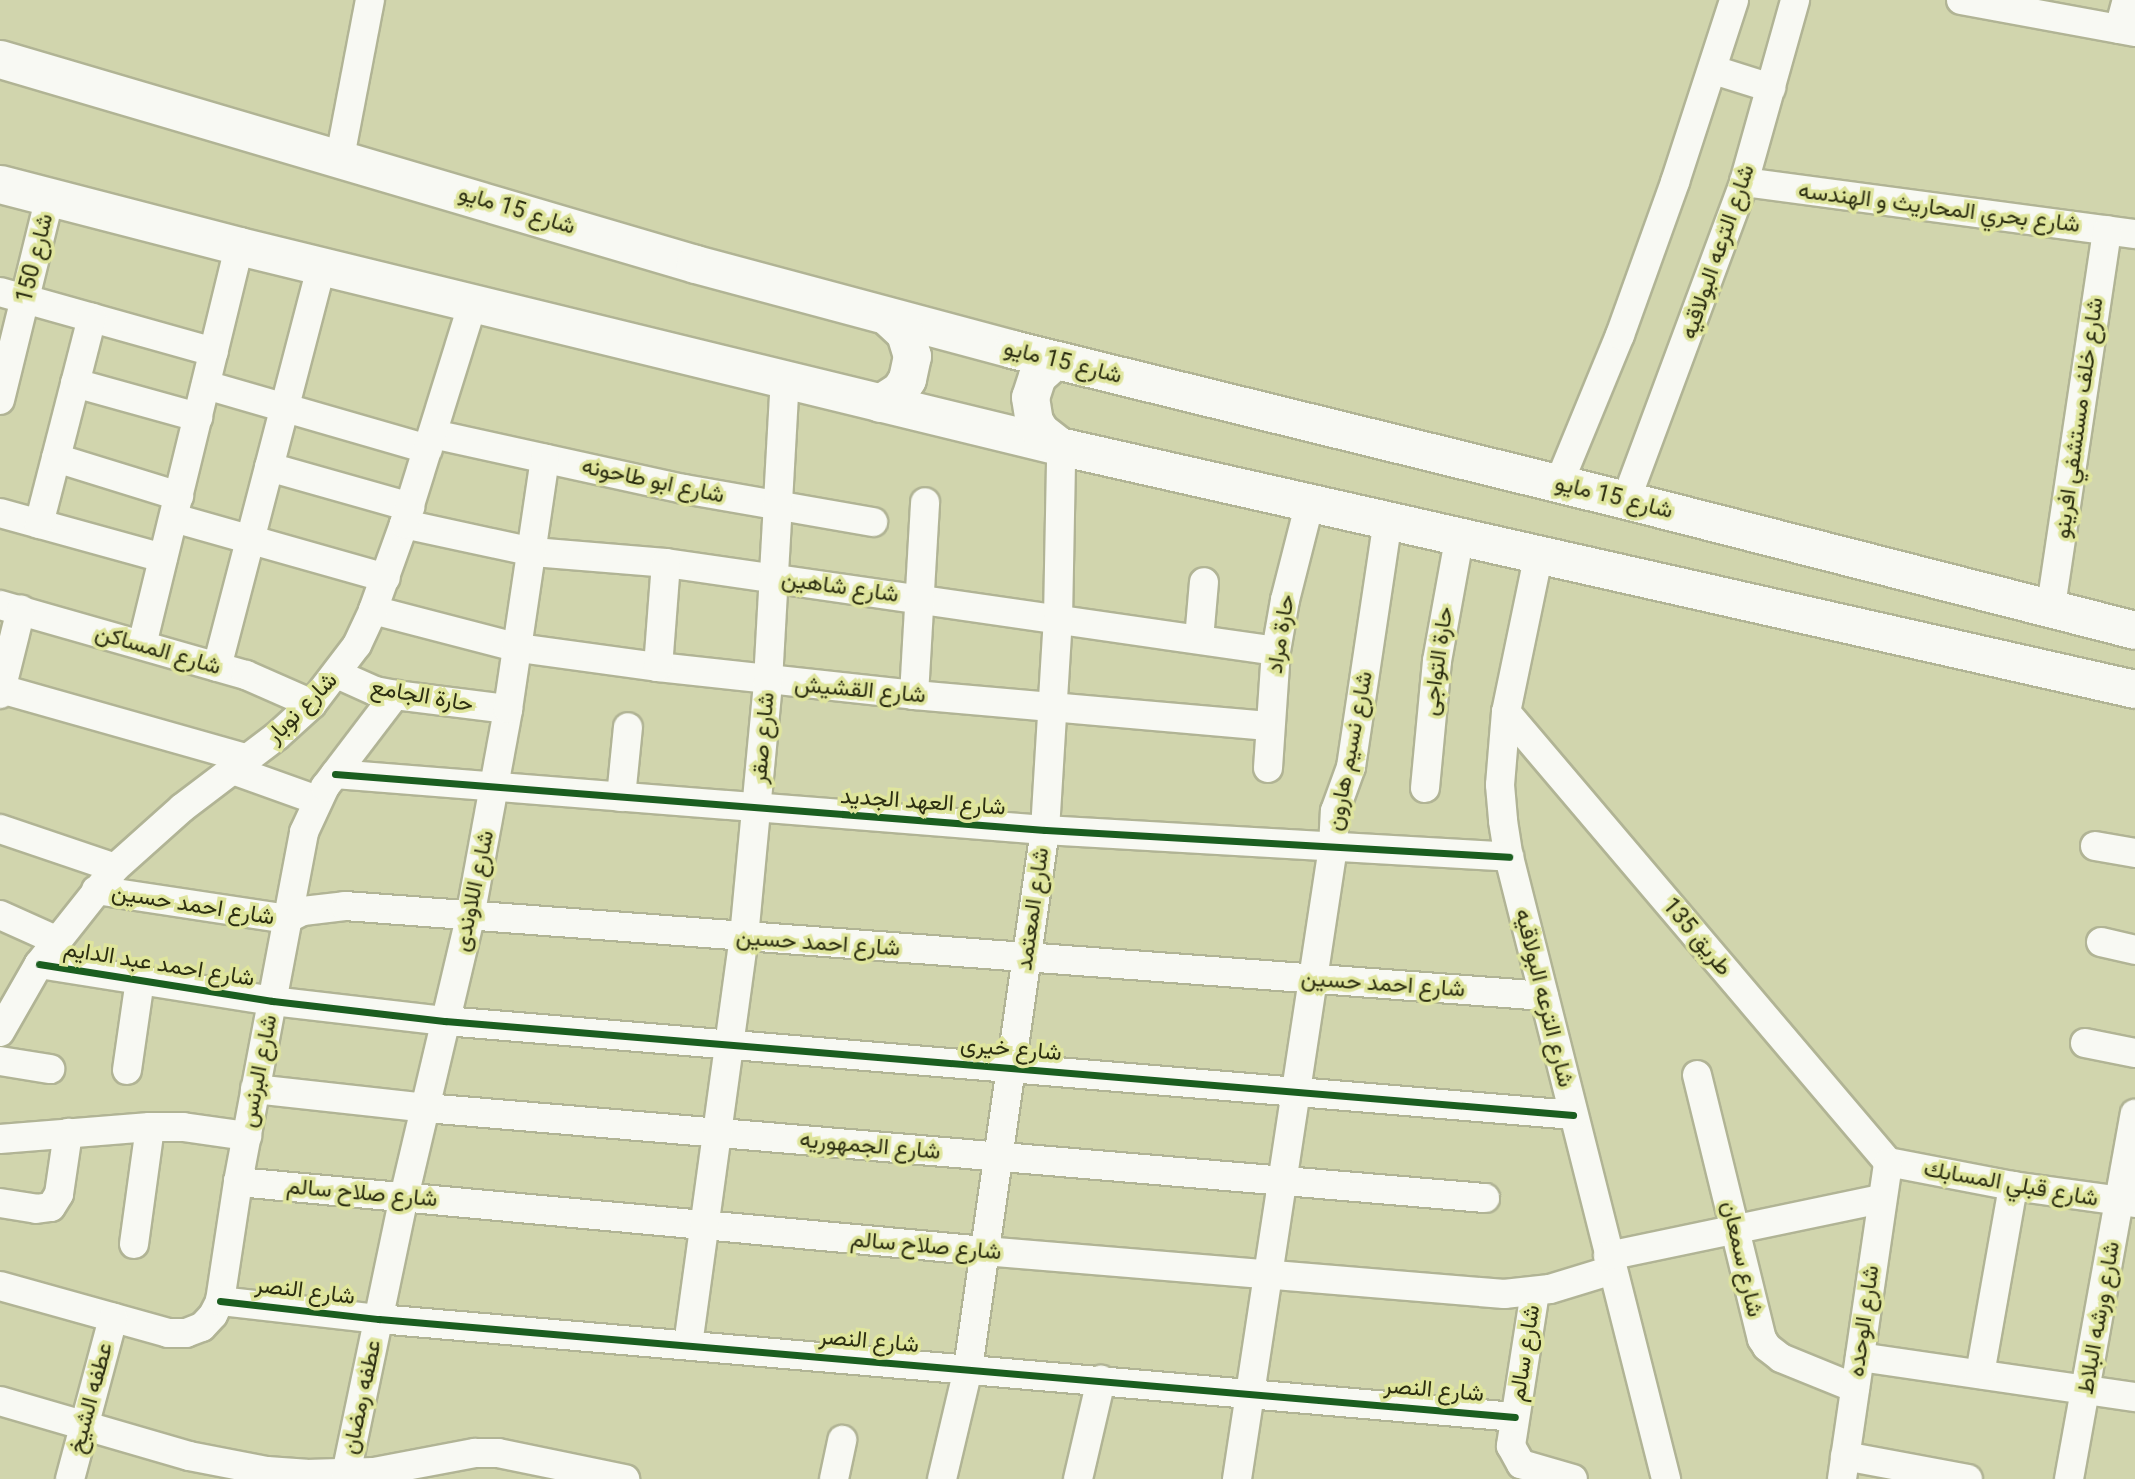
<!DOCTYPE html>
<meta charset="utf-8">
<style>
body{margin:0}
#map{position:relative;width:2135px;height:1479px;overflow:hidden;background:#d1d5ad;font-family:Roboto,Vazirmatn,sans-serif}
div>[style]{position:absolute}
.roads{filter:drop-shadow(2px 0 #b1b495) drop-shadow(-2px 0 #b1b495) drop-shadow(0 2px #b1b495) drop-shadow(0 -2px #b1b495)}
.minor>*{height:28px;margin:-14px;padding:0 14px;transform-origin:14px;border-radius:14px;background:#f8f9f3}
.major>*{height:37px;margin:-18.5px;padding:0 18.5px;transform-origin:18.5px;border-radius:18.5px;background:#f8f9f3}
.cycleway>*{height:7px;margin:-3.5px;padding:0 3.5px;transform-origin:3.5px;border-radius:3.5px;background:#1b5e20}
span{translate:-50% -50%;white-space:nowrap;text-align:center;line-height:1.15;-webkit-text-stroke:7px #dfe59d;paint-order:stroke}
.street-label{font-size:23px;color:#2c2e11}
</style>
<div id="map">
<div class="roads">
<div class="minor">
<div style="left:1961px;top:0;width:177px;rotate:10.4deg"></div>
<div style="left:2119px;top:29px;width:30px;rotate:-75deg"></div>
<div style="left:1714px;top:70px;width:60px;rotate:17.5deg"></div>
<div style="left:340px;top:157px;width:160px;rotate:-79.2deg"></div>
<div style="left:1744px;top:182px;width:394px;rotate:7.6deg"></div>
<div style="left:0;top:292px;width:222px;rotate:15.7deg"></div>
<div style="left:75px;top:383px;width:128px;rotate:15.5deg"></div>
<div style="left:206px;top:385px;width:231px;rotate:16.1deg"></div>
<div style="left:0;top:400px;width:209px;rotate:-76.2deg"></div>
<div style="left:433px;top:434px;width:257px;rotate:12.4deg"></div>
<div style="left:684px;top:489px;width:192px;rotate:9.9deg"></div>
<div style="left:56px;top:458px;width:129px;rotate:17.2deg"></div>
<div style="left:269px;top:467px;width:147px;rotate:15.8deg"></div>
<div style="left:1559px;top:483px;width:160px;rotate:-67.6deg"></div>
<div style="left:1620px;top:335px;width:163px;rotate:-70.2deg"></div>
<div style="left:1675px;top:182px;width:191px;rotate:-72deg"></div>
<div style="left:1626px;top:500px;width:339px;rotate:-69.6deg"></div>
<div style="left:1744px;top:182px;width:189px;rotate:-74.3deg"></div>
<div style="left:0;top:513px;width:169px;rotate:15.4deg"></div>
<div style="left:174px;top:518px;width:220px;rotate:15.8deg"></div>
<div style="left:39px;top:524px;width:213px;rotate:-75.6deg"></div>
<div style="left:404px;top:524px;width:132px;rotate:12.2deg"></div>
<div style="left:533px;top:552px;width:133px;rotate:4.7deg"></div>
<div style="left:666px;top:563px;width:616px;rotate:8.21deg"></div>
<div style="left:1539px;top:553px;width:162px;rotate:101.7deg"></div>
<div style="left:1506px;top:712px;width:73px;rotate:94.7deg"></div>
<div style="left:1500px;top:785px;width:36px;rotate:85deg"></div>
<div style="left:1503px;top:821px;width:36px;rotate:81deg"></div>
<div style="left:1509px;top:857px;width:642px;rotate:75.83deg"></div>
<div style="left:0;top:605px;width:256px;rotate:15.9deg"></div>
<div style="left:246px;top:675px;width:72px;rotate:23.7deg"></div>
<div style="left:2051px;top:606px;width:380px;rotate:-81.5deg"></div>
<div style="left:373px;top:610px;width:151px;rotate:14.6deg"></div>
<div style="left:519px;top:648px;width:140px;rotate:7.8deg"></div>
<div style="left:658px;top:667px;width:258px;rotate:6.2deg"></div>
<div style="left:914px;top:695px;width:356px;rotate:5deg"></div>
<div style="left:1199px;top:639px;width:57px;rotate:-85deg"></div>
<div style="left:142px;top:645px;width:411px;rotate:-76.3deg"></div>
<div style="left:217px;top:667px;width:416px;rotate:-75.4deg"></div>
<div style="left:658px;top:667px;width:104px;rotate:-85.6deg"></div>
<div style="left:337px;top:674px;width:42px;rotate:24.1deg"></div>
<div style="left:375px;top:691px;width:20px;rotate:11deg"></div>
<div style="left:395px;top:695px;width:114px;rotate:7.1deg"></div>
<div style="left:1px;top:689px;width:257px;rotate:15.8deg"></div>
<div style="left:0;top:694px;width:87px;rotate:-76deg"></div>
<div style="left:914px;top:695px;width:193px;rotate:-86.7deg"></div>
<div style="left:1506px;top:712px;width:590px;rotate:49.67deg"></div>
<div style="left:1268px;top:768px;width:117px;rotate:-86.1deg"></div>
<div style="left:1276px;top:651px;width:52px;rotate:-80deg"></div>
<div style="left:1285px;top:600px;width:101px;rotate:-75.7deg"></div>
<div style="left:233px;top:770px;width:89px;rotate:19.7deg"></div>
<div style="left:335px;top:774px;width:712px;rotate:4.51deg"></div>
<div style="left:1045px;top:830px;width:465px;rotate:3.3deg"></div>
<div style="left:1425px;top:788px;width:128px;rotate:-84.6deg"></div>
<div style="left:1437px;top:661px;width:128px;rotate:-79.7deg"></div>
<div style="left:621px;top:797px;width:70px;rotate:-84.3deg"></div>
<div style="left:0;top:829px;width:121px;rotate:18.7deg"></div>
<div style="left:2095px;top:846px;width:41px;rotate:9.9deg"></div>
<div style="left:96px;top:890px;width:193px;rotate:8.6deg"></div>
<div style="left:287px;top:919px;width:18px;rotate:-27deg"></div>
<div style="left:303px;top:911px;width:42px;rotate:-6.8deg"></div>
<div style="left:345px;top:906px;width:1202px;rotate:4.29deg"></div>
<div style="left:0;top:915px;width:61px;rotate:24.1deg"></div>
<div style="left:2101px;top:942px;width:35px;rotate:13deg"></div>
<div style="left:39px;top:964px;width:236px;rotate:9deg"></div>
<div style="left:272px;top:1001px;width:174px;rotate:6.6deg"></div>
<div style="left:445px;top:1021px;width:1132px;rotate:4.76deg"></div>
<div style="left:0;top:1032px;width:78px;rotate:-60.2deg"></div>
<div style="left:39px;top:964px;width:122px;rotate:-51.6deg"></div>
<div style="left:115px;top:868px;width:90px;rotate:-41.8deg"></div>
<div style="left:182px;top:808px;width:119px;rotate:-37.2deg"></div>
<div style="left:277px;top:736px;width:47px;rotate:-42.4deg"></div>
<div style="left:312px;top:704px;width:74px;rotate:-52.7deg"></div>
<div style="left:357px;top:645px;width:38px;rotate:-65deg"></div>
<div style="left:373px;top:610px;width:91px;rotate:-70.2deg"></div>
<div style="left:404px;top:524px;width:232px;rotate:-72.7deg"></div>
<div style="left:2085px;top:1043px;width:51px;rotate:11.3deg"></div>
<div style="left:0;top:1061px;width:51px;rotate:9.1deg"></div>
<div style="left:127px;top:1070px;width:91px;rotate:-81.8deg"></div>
<div style="left:1697px;top:1075px;width:272px;rotate:76.2deg"></div>
<div style="left:1762px;top:1339px;width:9px;rotate:58deg"></div>
<div style="left:1767px;top:1347px;width:18px;rotate:38deg"></div>
<div style="left:1781px;top:1358px;width:80px;rotate:22.1deg"></div>
<div style="left:255px;top:1089px;width:172px;rotate:6.3deg"></div>
<div style="left:426px;top:1108px;width:1063px;rotate:4.86deg"></div>
<div style="left:0;top:1139px;width:150px;rotate:-4.6deg"></div>
<div style="left:150px;top:1127px;width:33px"></div>
<div style="left:183px;top:1127px;width:65px;rotate:8deg"></div>
<div style="left:1888px;top:1162px;width:127px;rotate:10.9deg"></div>
<div style="left:2013px;top:1186px;width:123px;rotate:7.9deg"></div>
<div style="left:238px;top:1182px;width:749px;rotate:5.28deg"></div>
<div style="left:984px;top:1251px;width:522px;rotate:4.73deg"></div>
<div style="left:1504px;top:1294px;width:46px;rotate:-6.2deg"></div>
<div style="left:1550px;top:1289px;width:65px;rotate:-17deg"></div>
<div style="left:0;top:1203px;width:36px;rotate:9deg"></div>
<div style="left:36px;top:1209px;width:15px;rotate:-8deg"></div>
<div style="left:51px;top:1207px;width:15px;rotate:-58deg"></div>
<div style="left:59px;top:1194px;width:62px;rotate:-81.6deg"></div>
<div style="left:134px;top:1244px;width:118px;rotate:-82.2deg"></div>
<div style="left:1608px;top:1256px;width:278px;rotate:-11.8deg"></div>
<div style="left:0;top:1286px;width:174px;rotate:15.6deg"></div>
<div style="left:168px;top:1333px;width:18px"></div>
<div style="left:186px;top:1333px;width:17px;rotate:-21deg"></div>
<div style="left:202px;top:1327px;width:16px;rotate:-47deg"></div>
<div style="left:213px;top:1315px;width:16px;rotate:-63deg"></div>
<div style="left:220px;top:1301px;width:120px;rotate:-81.4deg"></div>
<div style="left:238px;top:1182px;width:356px;rotate:-79.3deg"></div>
<div style="left:304px;top:832px;width:50px;rotate:-65deg"></div>
<div style="left:325px;top:787px;width:116px;rotate:-52.7deg"></div>
<div style="left:1535px;top:1292px;width:156px;rotate:98.9deg"></div>
<div style="left:1511px;top:1446px;width:21px;rotate:61deg"></div>
<div style="left:1521px;top:1464px;width:54px;rotate:16.1deg"></div>
<div style="left:220px;top:1301px;width:160px;rotate:6.5deg"></div>
<div style="left:379px;top:1319px;width:1140px;rotate:4.93deg"></div>
<div style="left:688px;top:1345px;width:412px;rotate:-82.2deg"></div>
<div style="left:744px;top:937px;width:257px;rotate:-84.6deg"></div>
<div style="left:768px;top:681px;width:302px;rotate:-86.8deg"></div>
<div style="left:1860px;top:1357px;width:278px;rotate:8.3deg"></div>
<div style="left:1980px;top:1374px;width:191px;rotate:-80deg"></div>
<div style="left:0;top:1401px;width:197px;rotate:16.2deg"></div>
<div style="left:189px;top:1456px;width:79px;rotate:10.9deg"></div>
<div style="left:267px;top:1471px;width:39px;rotate:4deg"></div>
<div style="left:306px;top:1474px;width:68px;rotate:-1.7deg"></div>
<div style="left:374px;top:1472px;width:103px;rotate:-10.7deg"></div>
<div style="left:475px;top:1453px;width:23px"></div>
<div style="left:498px;top:1453px;width:130px;rotate:11.6deg"></div>
<div style="left:1845px;top:1456px;width:125px;rotate:10.6deg"></div>
<div style="left:346px;top:1474px;width:283px;rotate:-78.2deg"></div>
<div style="left:404px;top:1197px;width:288px;rotate:-76.7deg"></div>
<div style="left:470px;top:917px;width:211px;rotate:-79.6deg"></div>
<div style="left:508px;top:709px;width:253px;rotate:-81.6deg"></div>
<div style="left:70px;top:1479px;width:167px;rotate:-75deg"></div>
<div style="left:834px;top:1479px;width:40px;rotate:-78deg"></div>
<div style="left:942px;top:1479px;width:113px;rotate:-76.7deg"></div>
<div style="left:968px;top:1369px;width:544px;rotate:-81.87deg"></div>
<div style="left:1045px;top:830px;width:211px;rotate:-86.5deg"></div>
<div style="left:1058px;top:619px;width:160px;rotate:-88.9deg"></div>
<div style="left:1061px;top:459px;width:13px;rotate:-99deg"></div>
<div style="left:1078px;top:1479px;width:102px;rotate:-76.9deg"></div>
<div style="left:1237px;top:1479px;width:639px;rotate:-81.36deg"></div>
<div style="left:1333px;top:847px;width:36px;rotate:-87deg"></div>
<div style="left:1335px;top:811px;width:47px;rotate:-70deg"></div>
<div style="left:1351px;top:767px;width:251px;rotate:-81.5deg"></div>
<div style="left:1842px;top:1479px;width:320px;rotate:-81.7deg"></div>
<div style="left:2069px;top:1479px;width:371px;rotate:-79.8deg"></div>
</div>
<div class="major">
<div style="left:0;top:59px;width:725px;rotate:16.43deg"></div>
<div style="left:695px;top:264px;width:328px;rotate:15deg"></div>
<div style="left:1012px;top:349px;width:632px;rotate:13.82deg"></div>
<div style="left:1626px;top:500px;width:525px;rotate:14.33deg"></div>
<div style="left:0;top:184px;width:247px;rotate:14.5deg"></div>
<div style="left:239px;top:246px;width:844px;rotate:13.71deg"></div>
<div style="left:1059px;top:446px;width:1103px;rotate:12.73deg"></div>
<div style="left:1055px;top:360px;width:24px;rotate:138deg"></div>
<div style="left:1037px;top:376px;width:22px;rotate:108deg"></div>
<div style="left:1030px;top:397px;width:24px;rotate:81deg"></div>
<div style="left:1034px;top:421px;width:12px;rotate:59deg"></div>
<div style="left:1040px;top:431px;width:24px;rotate:38deg"></div>
<div style="left:880px;top:403px;width:24px;rotate:-33deg"></div>
<div style="left:900px;top:390px;width:13px;rotate:-58deg"></div>
<div style="left:907px;top:379px;width:24px;rotate:-78deg"></div>
<div style="left:912px;top:356px;width:24px;rotate:-107deg"></div>
<div style="left:905px;top:333px;width:25px;rotate:-137deg"></div>
</div>
</div>
<div class="cycleway">
<div style="left:335px;top:774px;width:712px;rotate:4.51deg"></div>
<div style="left:1045px;top:830px;width:465px;rotate:3.3deg"></div>
<div style="left:39px;top:964px;width:236px;rotate:9deg"></div>
<div style="left:272px;top:1001px;width:174px;rotate:6.6deg"></div>
<div style="left:445px;top:1021px;width:1132px;rotate:4.76deg"></div>
<div style="left:220px;top:1301px;width:160px;rotate:6.5deg"></div>
<div style="left:379px;top:1319px;width:1140px;rotate:4.93deg"></div>
</div>
<div class="street-label">
<span style="left:1939px;top:208px;rotate:7deg">شارع بحري المحاريث و الهندسه</span>
<span style="left:517px;top:210px;rotate:17deg">شارع 15 مايو</span>
<span style="left:1718px;top:252px;rotate:-71deg">شارع الترعه البولاقيه</span>
<span style="left:35px;top:258px;rotate:-76deg">شارع 150</span>
<span style="left:1063px;top:362px;rotate:14deg">شارع 15 مايو</span>
<span style="left:2079px;top:418px;rotate:-82deg">شارع خلف مستشفي افرينو</span>
<span style="left:653px;top:481px;rotate:12deg">شارع ابو طاحونه</span>
<span style="left:1614px;top:497px;rotate:14deg">شارع 15 مايو</span>
<span style="left:840px;top:587px;rotate:8deg">شارع شاهين</span>
<span style="left:1281px;top:634px;rotate:-81deg">حارة مراد</span>
<span style="left:158px;top:650px;rotate:16deg">شارع المساكن</span>
<span style="left:1438px;top:661px;rotate:-82deg">حارة التواجى</span>
<span style="left:860px;top:690px;rotate:5deg">شارع القشيش</span>
<span style="left:422px;top:696px;rotate:10deg">حارة الجامع</span>
<span style="left:302px;top:708px;rotate:-45deg">شارع نوبار</span>
<span style="left:763px;top:738px;rotate:-85deg">شارع صقر</span>
<span style="left:1350px;top:751px;rotate:-79deg">شارع نسيم هارون</span>
<span style="left:923px;top:802px;rotate:4deg">شارع العهد الجديد</span>
<span style="left:474px;top:891px;rotate:-78deg">شارع اللاوندى</span>
<span style="left:193px;top:905px;rotate:9deg">شارع احمد حسين</span>
<span style="left:1033px;top:909px;rotate:-82deg">شارع المعتمد</span>
<span style="left:1697px;top:937px;rotate:50deg">طريق 135</span>
<span style="left:818px;top:943px;rotate:4deg">شارع احمد حسين</span>
<span style="left:159px;top:964px;rotate:9deg">شارع احمد عبد الدايم</span>
<span style="left:1383px;top:984px;rotate:4deg">شارع احمد حسين</span>
<span style="left:1544px;top:998px;rotate:76deg">شارع الترعه البولاقيه</span>
<span style="left:1011px;top:1049px;rotate:5deg">شارع خيرى</span>
<span style="left:259px;top:1071px;rotate:-79deg">شارع البرنس</span>
<span style="left:870px;top:1146px;rotate:5deg">شارع الجمهوريه</span>
<span style="left:2011px;top:1184px;rotate:10deg">شارع قبلي المسابك</span>
<span style="left:362px;top:1193px;rotate:5deg">شارع صلاح سالم</span>
<span style="left:926px;top:1246px;rotate:5deg">شارع صلاح سالم</span>
<span style="left:1742px;top:1259px;rotate:77deg">شارع سمعان</span>
<span style="left:305px;top:1291px;rotate:7deg">شارع النصر</span>
<span style="left:2099px;top:1318px;rotate:-80deg">شارع ورشه البلاط</span>
<span style="left:1864px;top:1321px;rotate:-82deg">شارع الوحده</span>
<span style="left:869px;top:1341px;rotate:5deg">شارع النصر</span>
<span style="left:1525px;top:1353px;rotate:-81deg">شارع سالم</span>
<span style="left:1434px;top:1390px;rotate:5deg">شارع النصر</span>
<span style="left:362px;top:1397px;rotate:-78deg">عطفه رمضان</span>
<span style="left:91px;top:1398px;rotate:-75deg">عطفه الشيخ</span>
</div>
</div>
